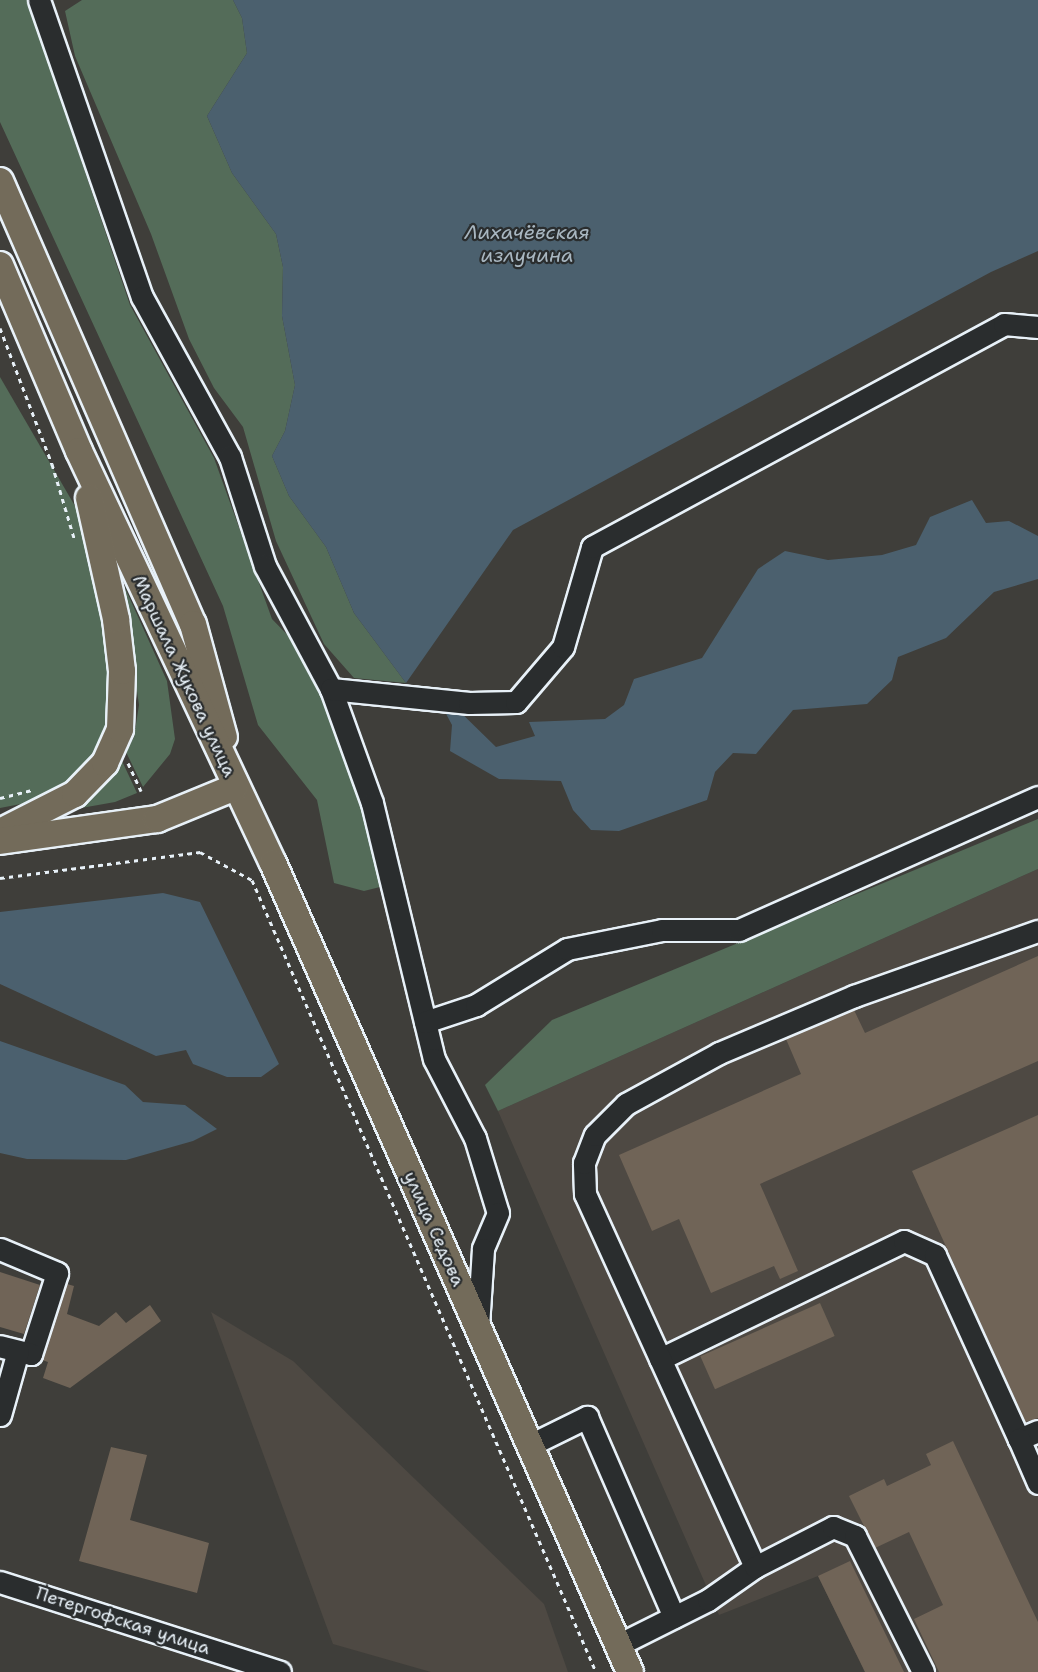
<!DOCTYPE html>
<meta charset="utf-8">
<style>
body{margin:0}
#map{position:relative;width:1038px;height:1672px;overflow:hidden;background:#3f3e3a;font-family:"Shantell Sans",sans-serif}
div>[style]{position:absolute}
.built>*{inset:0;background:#4e4943}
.green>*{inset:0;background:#546c59}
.water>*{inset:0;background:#4b606e}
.building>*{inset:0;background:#706457;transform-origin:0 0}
.path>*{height:3px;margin-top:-1.5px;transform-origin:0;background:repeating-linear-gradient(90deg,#e8f1f8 0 4.5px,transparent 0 9px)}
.roads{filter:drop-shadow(2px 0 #e8f1f8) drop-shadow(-2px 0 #e8f1f8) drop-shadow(0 2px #e8f1f8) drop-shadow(0 -2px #e8f1f8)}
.minor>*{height:21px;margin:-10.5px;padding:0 10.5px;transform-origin:10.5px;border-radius:10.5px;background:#2a2d2e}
.major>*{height:26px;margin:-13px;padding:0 13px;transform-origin:13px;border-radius:13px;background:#736b5a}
span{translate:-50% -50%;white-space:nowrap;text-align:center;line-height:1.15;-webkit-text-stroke:4.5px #2a2d2e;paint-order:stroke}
.street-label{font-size:18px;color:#e8f1f8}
.water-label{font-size:20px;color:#a9b7c1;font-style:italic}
</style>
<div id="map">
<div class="built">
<div style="clip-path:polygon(1038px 869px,1038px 1672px,865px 1672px,818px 1576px,719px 1615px,498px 1111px)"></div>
<div style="clip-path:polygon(211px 1312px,293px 1361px,544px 1604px,568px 1672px,431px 1672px,333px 1644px)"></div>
</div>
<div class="green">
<div style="clip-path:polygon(0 0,27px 0,130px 305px,214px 458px,272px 619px,302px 650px,325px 701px,365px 807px,384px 886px,364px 891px,334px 883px,317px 800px,258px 725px,223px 606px,0 122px)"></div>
<div style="clip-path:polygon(82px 0,233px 0,242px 18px,247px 53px,207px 116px,232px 173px,276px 234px,283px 267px,282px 316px,295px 385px,285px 431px,272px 456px,289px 496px,326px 547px,354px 613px,406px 683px,354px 678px,324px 644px,276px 541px,243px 427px,214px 388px,189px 339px,151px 234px,75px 56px,65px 11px)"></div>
<div style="clip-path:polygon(0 377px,86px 525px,117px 709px,100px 757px,70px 781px,26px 803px,0 808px)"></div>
<div style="clip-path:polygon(121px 579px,167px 681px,175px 739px,170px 754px,143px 787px,126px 752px,134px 737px,139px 705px)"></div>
<div style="clip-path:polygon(122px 761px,137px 793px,115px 802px,70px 810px,107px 783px)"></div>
<div style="clip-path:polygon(1038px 819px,1038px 869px,498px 1111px,485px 1085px,552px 1020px)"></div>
</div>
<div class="water">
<div style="clip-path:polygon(233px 0,1038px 0,1038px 251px,991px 272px,513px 530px,406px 683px,354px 613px,326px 547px,289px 496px,272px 456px,285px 431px,295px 385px,282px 316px,283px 267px,276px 234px,232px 173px,207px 116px,247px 53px,242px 18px)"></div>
<div style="clip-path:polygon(972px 500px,986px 523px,1009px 521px,1038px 536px,1038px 579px,994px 592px,946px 638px,898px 657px,892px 680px,867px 704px,793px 710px,756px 754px,733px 753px,715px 772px,707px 800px,619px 831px,591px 830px,573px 810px,561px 781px,499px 779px,450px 751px,452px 725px,444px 710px,451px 703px,496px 747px,535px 736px,529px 722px,605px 719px,624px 705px,634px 679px,702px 658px,758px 569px,785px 551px,828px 560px,882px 555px,916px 545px,930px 517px)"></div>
<div style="clip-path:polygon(163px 893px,200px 902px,279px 1064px,261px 1077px,227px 1077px,193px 1064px,186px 1050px,156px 1056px,0 984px,0 912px)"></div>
<div style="clip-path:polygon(0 1041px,125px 1085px,143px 1102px,185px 1105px,217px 1129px,193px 1141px,126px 1160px,27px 1159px,0 1153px)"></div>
</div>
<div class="building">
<div style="clip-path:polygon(1038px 956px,1038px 1061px,760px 1184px,798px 1271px,780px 1279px,774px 1266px,711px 1293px,679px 1219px,652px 1231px,619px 1155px,801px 1074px,786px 1039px,854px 1010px,865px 1033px)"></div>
<div style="clip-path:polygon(1038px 1115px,1038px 1418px,1025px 1422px,912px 1171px)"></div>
<div style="clip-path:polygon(0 1272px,40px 1285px,24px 1334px,0 1327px)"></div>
<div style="clip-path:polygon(67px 1284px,74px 1286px,67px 1314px,99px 1326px,116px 1312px,126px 1323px,150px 1305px,161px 1321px,70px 1388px,43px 1378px,48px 1362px,42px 1360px)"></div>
<div style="left:820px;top:1303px;width:36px;height:131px;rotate:66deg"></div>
<div style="clip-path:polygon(953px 1441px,1038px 1622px,1038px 1672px,939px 1672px,914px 1619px,943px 1605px,909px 1532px,875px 1548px,849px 1496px,884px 1479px,887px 1486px,931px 1465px,926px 1454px)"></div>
<div style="clip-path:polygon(111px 1447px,147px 1455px,130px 1520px,209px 1543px,197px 1593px,79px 1561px)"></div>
<div style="clip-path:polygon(850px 1561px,904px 1672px,865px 1672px,818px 1576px)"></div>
</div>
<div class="path">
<div style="left:0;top:328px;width:146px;rotate:69.1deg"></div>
<div style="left:52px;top:464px;width:80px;rotate:73.4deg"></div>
<div style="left:128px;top:763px;width:31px;rotate:65deg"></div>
<div style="left:0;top:798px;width:33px;rotate:-14deg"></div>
<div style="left:0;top:878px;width:202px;rotate:-7.4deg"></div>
<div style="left:200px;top:852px;width:59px;rotate:28.3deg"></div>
<div style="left:252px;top:880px;width:863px;rotate:66.52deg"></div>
</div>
<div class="roads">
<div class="minor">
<div style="left:39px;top:0;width:314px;rotate:70.9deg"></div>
<div style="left:142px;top:297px;width:183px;rotate:61.2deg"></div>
<div style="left:230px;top:457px;width:114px;rotate:72.2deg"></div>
<div style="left:265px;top:566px;width:140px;rotate:61.8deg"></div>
<div style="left:331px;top:689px;width:121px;rotate:70.2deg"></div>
<div style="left:372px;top:803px;width:263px;rotate:76.4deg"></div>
<div style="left:434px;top:1059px;width:89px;rotate:62.6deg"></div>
<div style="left:475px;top:1138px;width:78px;rotate:73deg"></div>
<div style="left:498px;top:1213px;width:39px;rotate:113deg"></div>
<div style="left:483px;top:1249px;width:78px;rotate:93.7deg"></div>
<div style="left:331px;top:689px;width:139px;rotate:5.8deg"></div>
<div style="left:469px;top:703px;width:47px;rotate:-1.2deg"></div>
<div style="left:516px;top:702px;width:72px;rotate:-49.5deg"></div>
<div style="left:563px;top:647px;width:104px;rotate:-73.8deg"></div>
<div style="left:592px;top:547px;width:468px;rotate:-28.4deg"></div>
<div style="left:1004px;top:324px;width:34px;rotate:5deg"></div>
<div style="left:425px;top:1022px;width:54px;rotate:-18.4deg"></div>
<div style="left:476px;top:1005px;width:107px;rotate:-31.6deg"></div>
<div style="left:567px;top:949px;width:97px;rotate:-11.3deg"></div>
<div style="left:662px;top:930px;width:77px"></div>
<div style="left:739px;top:930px;width:327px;rotate:-24deg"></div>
<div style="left:0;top:1249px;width:62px;rotate:22.8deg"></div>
<div style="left:57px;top:1273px;width:85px;rotate:107.8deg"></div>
<div style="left:31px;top:1354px;width:32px;rotate:-166deg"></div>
<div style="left:660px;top:1359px;width:271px;rotate:-25.8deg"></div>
<div style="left:904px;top:1241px;width:34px;rotate:24deg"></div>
<div style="left:935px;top:1255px;width:202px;rotate:65.5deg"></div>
<div style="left:0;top:1415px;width:66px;rotate:-74.3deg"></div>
<div style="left:1038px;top:1431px;width:21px;rotate:157deg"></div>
<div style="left:1019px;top:1439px;width:48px;rotate:66.6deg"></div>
<div style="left:530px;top:1445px;width:64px;rotate:-26.2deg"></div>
<div style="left:587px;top:1417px;width:218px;rotate:66.5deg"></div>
<div style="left:755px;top:1567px;width:410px;rotate:-114.5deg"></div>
<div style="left:585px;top:1194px;width:31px;rotate:-92deg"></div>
<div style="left:584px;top:1163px;width:30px;rotate:-69deg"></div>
<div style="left:595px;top:1135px;width:44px;rotate:-45deg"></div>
<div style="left:626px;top:1104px;width:106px;rotate:-28.7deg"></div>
<div style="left:719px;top:1053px;width:147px;rotate:-22.9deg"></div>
<div style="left:854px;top:996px;width:195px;rotate:-19.5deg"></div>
<div style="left:0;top:1582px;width:294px;rotate:17.8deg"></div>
<div style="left:618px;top:1645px;width:101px;rotate:-26.6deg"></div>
<div style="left:708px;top:1600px;width:57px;rotate:-35.1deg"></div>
<div style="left:755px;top:1567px;width:88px;rotate:-27.1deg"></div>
<div style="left:833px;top:1527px;width:24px;rotate:22deg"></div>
<div style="left:855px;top:1536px;width:152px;rotate:63.4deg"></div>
</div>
<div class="major">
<div style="left:0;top:181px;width:483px;rotate:66.5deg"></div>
<div style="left:193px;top:624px;width:117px;rotate:74.7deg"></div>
<div style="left:0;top:265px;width:202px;rotate:67deg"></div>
<div style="left:79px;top:451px;width:455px;rotate:64.8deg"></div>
<div style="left:273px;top:863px;width:884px;rotate:66.19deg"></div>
<div style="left:0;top:832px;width:84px;rotate:-26.9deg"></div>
<div style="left:75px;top:794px;width:43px;rotate:-45.9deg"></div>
<div style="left:105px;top:763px;width:37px;rotate:-66deg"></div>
<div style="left:120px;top:729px;width:58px;rotate:-88deg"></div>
<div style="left:122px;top:671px;width:52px;rotate:-96.6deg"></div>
<div style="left:116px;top:619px;width:124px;rotate:-102.6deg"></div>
<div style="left:0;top:841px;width:159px;rotate:-8deg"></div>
<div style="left:157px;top:819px;width:84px;rotate:-22.3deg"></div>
</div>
</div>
<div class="street-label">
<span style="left:184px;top:676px;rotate:65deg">Маршала Жукова улица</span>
<span style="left:434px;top:1229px;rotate:66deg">улица Седова</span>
<span style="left:123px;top:1621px;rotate:18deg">Петергофская улица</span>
</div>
<div class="water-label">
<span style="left:527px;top:244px">Лихачёвская<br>излучина</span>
</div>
</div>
